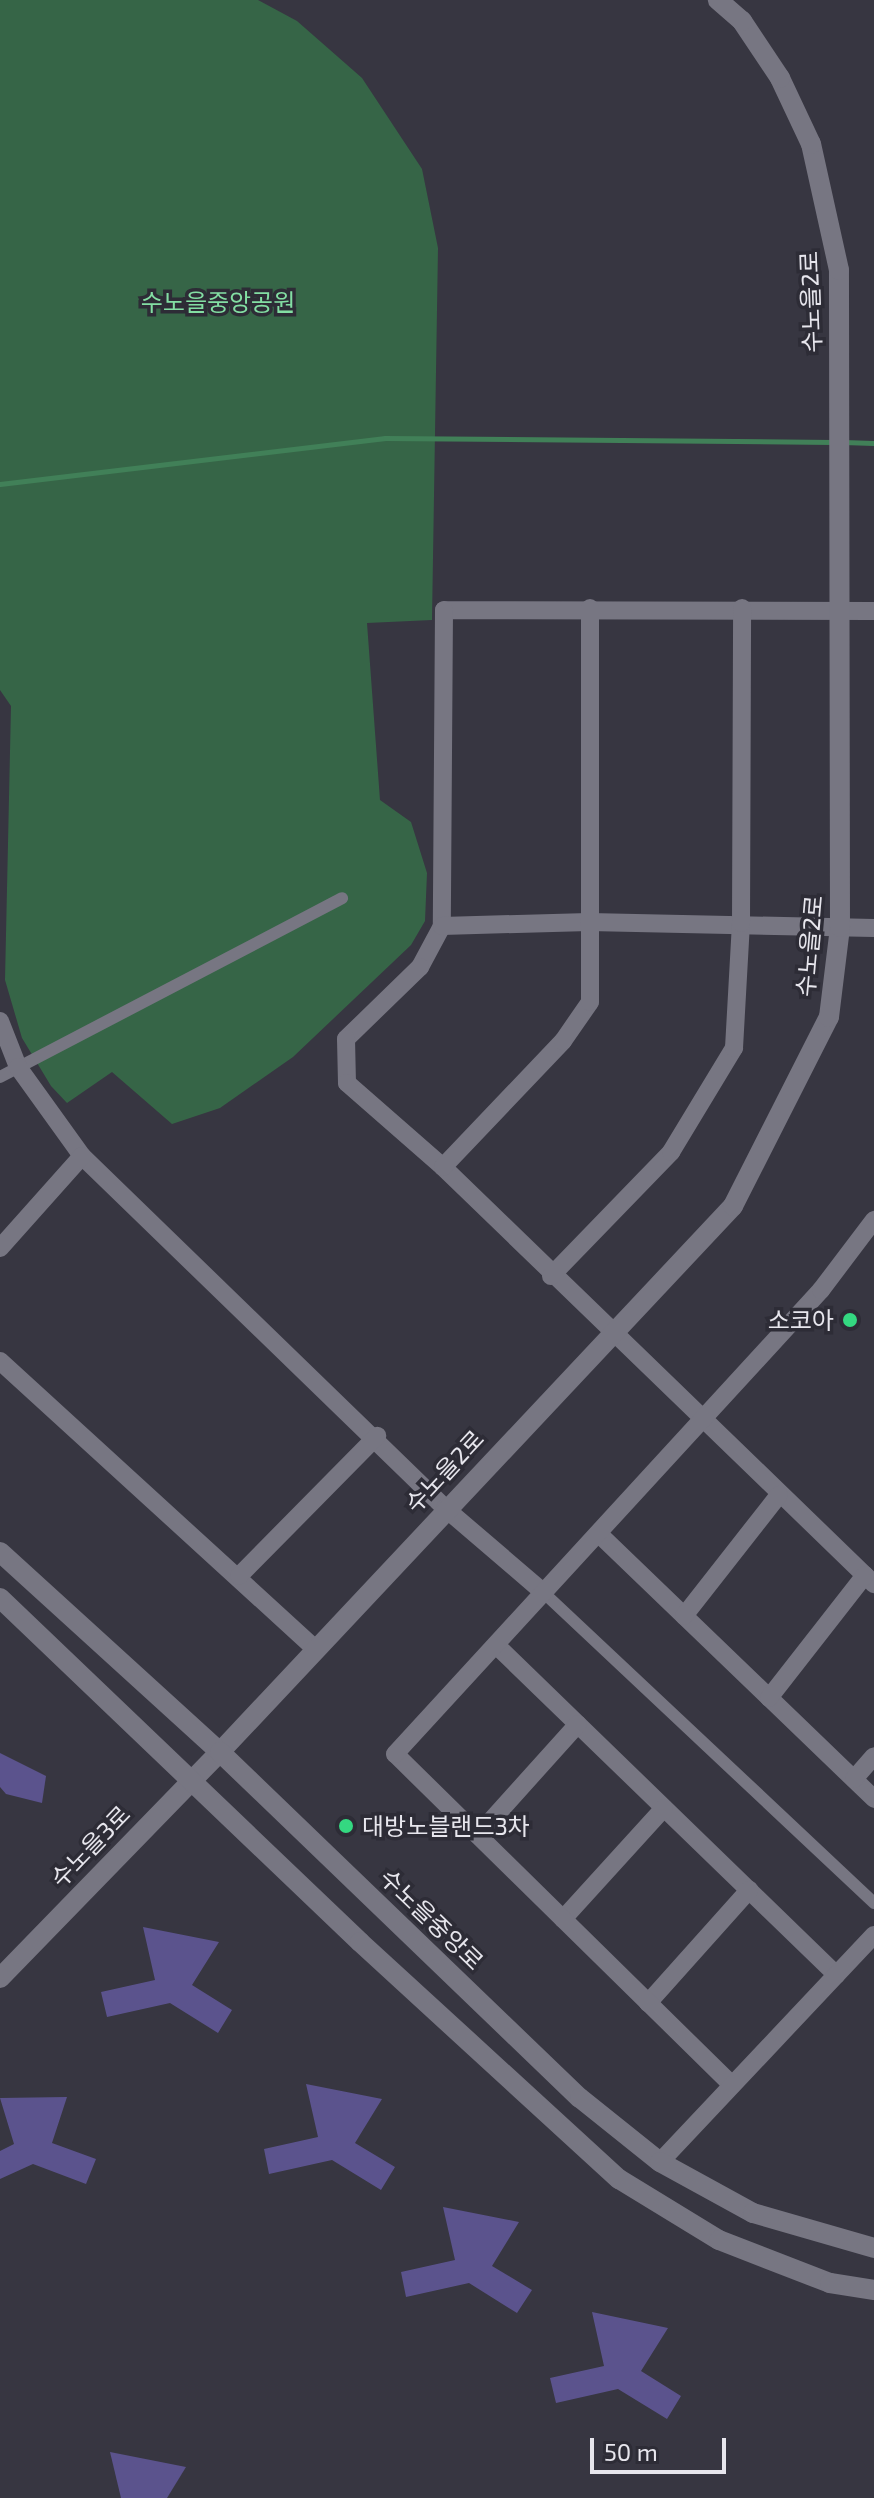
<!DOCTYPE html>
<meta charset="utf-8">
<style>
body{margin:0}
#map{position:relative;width:874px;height:2498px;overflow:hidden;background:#373641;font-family:"Exo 2","Noto Sans KR",sans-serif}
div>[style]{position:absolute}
.green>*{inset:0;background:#366547}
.stream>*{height:5px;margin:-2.5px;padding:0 2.5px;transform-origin:2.5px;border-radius:2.5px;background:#418058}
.building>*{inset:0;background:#5b538d}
.pedestrian>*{height:12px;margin:-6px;padding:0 6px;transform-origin:6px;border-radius:6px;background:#777682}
.minor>*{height:18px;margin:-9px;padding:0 9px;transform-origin:9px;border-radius:9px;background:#777682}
.tertiary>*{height:20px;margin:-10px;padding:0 10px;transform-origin:10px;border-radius:10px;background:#777682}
.secondary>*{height:20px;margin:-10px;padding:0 10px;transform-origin:10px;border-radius:10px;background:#777682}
.dots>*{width:22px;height:22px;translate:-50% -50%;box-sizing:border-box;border:4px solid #2d2c36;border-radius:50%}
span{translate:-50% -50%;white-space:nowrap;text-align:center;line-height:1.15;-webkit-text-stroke:7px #2d2c36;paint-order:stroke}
.park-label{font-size:24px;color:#83dea3}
.street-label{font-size:24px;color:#e7e6ed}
.poi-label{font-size:24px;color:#e7e6ed}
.right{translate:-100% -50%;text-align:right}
.left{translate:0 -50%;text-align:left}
.scale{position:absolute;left:590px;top:2438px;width:136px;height:36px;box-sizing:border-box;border:4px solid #e7e6ed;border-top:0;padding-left:10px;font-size:24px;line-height:28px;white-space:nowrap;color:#e7e6ed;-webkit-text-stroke:6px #2d2c36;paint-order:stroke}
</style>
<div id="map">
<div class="green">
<div style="clip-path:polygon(0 0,258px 0,297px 21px,362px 78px,422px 169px,438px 248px,432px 620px,367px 623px,380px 800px,411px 822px,427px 873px,425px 921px,411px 945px,293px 1057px,220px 1108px,172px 1124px,112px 1072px,67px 1103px,51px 1086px,22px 1038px,5px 980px,11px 706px,0 690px)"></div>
</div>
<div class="stream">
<div style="left:843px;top:442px;width:31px;rotate:2deg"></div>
<div style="left:0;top:484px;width:388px;rotate:-6.8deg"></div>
<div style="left:385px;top:438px;width:448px;rotate:0.5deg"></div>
</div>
<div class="building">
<div style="clip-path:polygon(0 1753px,46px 1776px,42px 1803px,6px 1794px,0 1787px)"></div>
<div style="clip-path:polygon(143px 1927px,219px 1942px,192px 1985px,232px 2010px,218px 2033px,170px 2003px,107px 2017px,101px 1992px,155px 1980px)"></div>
<div style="clip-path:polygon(306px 2084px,382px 2099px,355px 2143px,395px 2167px,381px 2190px,332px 2160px,269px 2174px,264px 2149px,318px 2137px)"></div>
<div style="clip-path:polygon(67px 2097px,52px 2143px,96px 2159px,86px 2184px,33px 2164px,0 2179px,0 2151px,14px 2144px,0 2098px)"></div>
<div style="clip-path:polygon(443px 2207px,519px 2222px,492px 2266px,532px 2290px,517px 2313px,469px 2283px,406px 2297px,401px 2272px,455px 2260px)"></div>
<div style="clip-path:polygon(592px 2312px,668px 2328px,641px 2371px,681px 2396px,667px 2419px,618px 2389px,556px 2403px,550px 2378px,604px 2366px)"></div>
<div style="clip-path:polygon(110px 2452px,186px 2467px,167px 2498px,121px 2498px)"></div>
</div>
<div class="pedestrian">
<div style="left:0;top:1077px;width:386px;rotate:-27.6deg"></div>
<div style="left:544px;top:1593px;width:453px;rotate:43.2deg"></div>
</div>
<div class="minor">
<div style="left:874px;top:611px;width:430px;rotate:-179.9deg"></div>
<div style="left:444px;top:610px;width:316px;rotate:90.4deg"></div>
<div style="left:442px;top:926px;width:47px;rotate:118.2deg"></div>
<div style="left:420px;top:967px;width:103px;rotate:135.8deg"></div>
<div style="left:346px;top:1039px;width:44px;rotate:88.7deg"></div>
<div style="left:347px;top:1083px;width:128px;rotate:41.2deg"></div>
<div style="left:443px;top:1167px;width:600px;rotate:44.05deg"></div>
<div style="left:442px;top:926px;width:147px;rotate:-1.6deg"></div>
<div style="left:589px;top:922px;width:285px;rotate:1.2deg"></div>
<div style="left:0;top:1021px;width:49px;rotate:68.6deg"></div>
<div style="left:18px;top:1067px;width:110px;rotate:54.3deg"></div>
<div style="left:82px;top:1156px;width:506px;rotate:44.12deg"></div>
<div style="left:445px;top:1508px;width:130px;rotate:40.6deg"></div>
<div style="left:443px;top:1167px;width:174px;rotate:-46.4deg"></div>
<div style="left:563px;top:1041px;width:47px;rotate:-55.3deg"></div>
<div style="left:590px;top:1002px;width:394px;rotate:-90deg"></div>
<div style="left:0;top:1248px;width:123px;rotate:-48.3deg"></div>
<div style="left:551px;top:1276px;width:173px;rotate:-45.9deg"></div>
<div style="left:671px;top:1152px;width:122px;rotate:-58.8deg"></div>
<div style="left:734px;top:1048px;width:125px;rotate:-86.8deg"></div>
<div style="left:741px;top:923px;width:315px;rotate:-89.8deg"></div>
<div style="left:0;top:1361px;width:425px;rotate:42.4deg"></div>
<div style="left:599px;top:1534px;width:382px;rotate:43.9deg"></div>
<div style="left:239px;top:1576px;width:197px;rotate:-45.4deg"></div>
<div style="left:684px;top:1616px;width:154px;rotate:-51.9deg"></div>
<div style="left:496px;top:1645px;width:474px;rotate:44.1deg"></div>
<div style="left:769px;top:1698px;width:156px;rotate:-52deg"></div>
<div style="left:854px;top:1779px;width:30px;rotate:-49deg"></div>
<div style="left:478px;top:1835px;width:149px;rotate:-48deg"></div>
<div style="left:563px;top:1919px;width:150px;rotate:-47.7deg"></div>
<div style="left:648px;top:2003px;width:152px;rotate:-48.2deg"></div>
<div style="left:732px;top:2085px;width:472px;rotate:-135.5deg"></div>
<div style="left:395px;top:1754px;width:630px;rotate:-47.44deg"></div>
<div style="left:821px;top:1290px;width:88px;rotate:-52.9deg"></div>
<div style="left:660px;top:2162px;width:312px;rotate:-46.7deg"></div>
</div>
<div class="tertiary">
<div style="left:0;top:1978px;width:315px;rotate:-45.8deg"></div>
<div style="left:220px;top:1752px;width:749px;rotate:-46.78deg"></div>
<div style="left:733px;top:1206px;width:212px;rotate:-63.1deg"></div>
<div style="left:829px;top:1017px;width:91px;rotate:-83deg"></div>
<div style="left:840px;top:927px;width:657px;rotate:-90.09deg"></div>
<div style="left:839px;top:270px;width:129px;rotate:-102.5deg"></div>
<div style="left:811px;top:144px;width:73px;rotate:-115.2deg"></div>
<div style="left:780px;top:78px;width:69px;rotate:-123.7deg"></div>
<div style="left:742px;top:21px;width:32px;rotate:-139deg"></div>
</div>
<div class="secondary">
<div style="left:0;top:1552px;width:297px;rotate:42.3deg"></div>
<div style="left:220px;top:1752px;width:499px;rotate:43.9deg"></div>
<div style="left:580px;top:2098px;width:102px;rotate:38.7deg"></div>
<div style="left:660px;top:2162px;width:106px;rotate:28.7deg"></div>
<div style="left:753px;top:2213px;width:126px;rotate:16.1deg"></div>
<div style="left:0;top:1598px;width:498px;rotate:43.7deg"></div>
<div style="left:360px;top:1942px;width:351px;rotate:42.5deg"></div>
<div style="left:619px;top:2179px;width:117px;rotate:31.4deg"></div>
<div style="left:719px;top:2240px;width:119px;rotate:21.2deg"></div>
<div style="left:830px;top:2283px;width:45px;rotate:9deg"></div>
</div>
<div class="dots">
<div style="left:850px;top:1320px;background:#34d881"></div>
<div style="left:346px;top:1826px;background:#34d881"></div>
</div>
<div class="park-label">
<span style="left:218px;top:302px">수노을중앙공원</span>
</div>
<div class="street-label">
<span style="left:810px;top:302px;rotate:-92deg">수노을2로</span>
<span style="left:809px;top:946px;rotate:-85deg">수노을2로</span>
<span style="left:444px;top:1471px;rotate:-47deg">수노을2로</span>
<span style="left:90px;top:1846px;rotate:-46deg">수노을3로</span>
<span style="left:432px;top:1919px;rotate:44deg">수노을중앙로</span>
</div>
<div class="poi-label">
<span class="right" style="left:834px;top:1320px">소코아</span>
<span class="left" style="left:362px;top:1826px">대방노블랜드3차</span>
</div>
<div class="scale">50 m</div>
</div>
